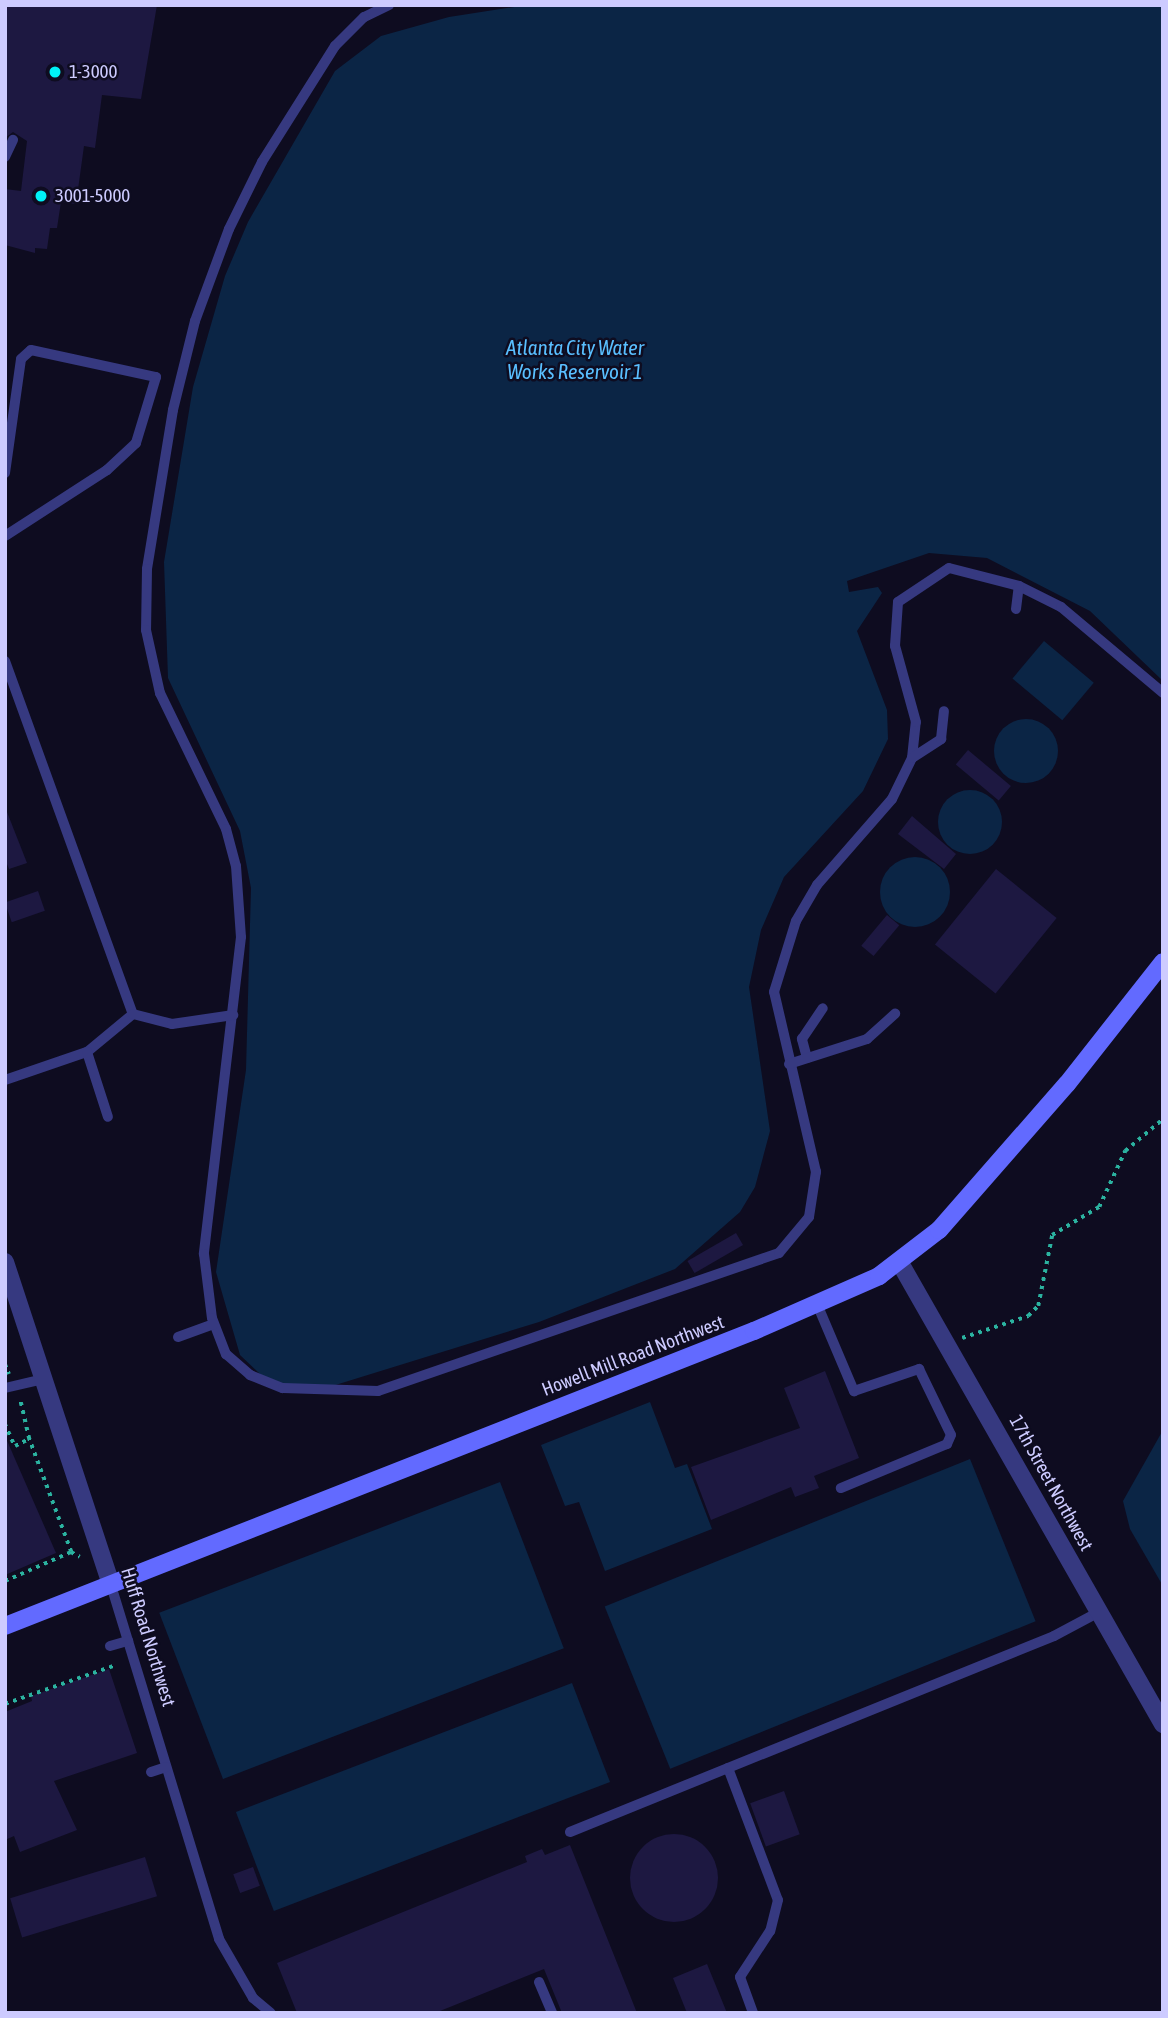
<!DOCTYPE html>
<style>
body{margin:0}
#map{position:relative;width:1168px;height:2018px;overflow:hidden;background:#0e0c20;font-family:"Asap Condensed",sans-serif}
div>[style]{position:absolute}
.water>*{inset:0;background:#0b2545;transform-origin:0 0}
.round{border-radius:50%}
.building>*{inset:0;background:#1d1841;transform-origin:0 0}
.path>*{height:3.5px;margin-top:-1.75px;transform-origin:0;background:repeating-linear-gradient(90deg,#2bb3a0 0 3.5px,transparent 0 8.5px)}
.service>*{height:10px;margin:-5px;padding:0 5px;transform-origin:5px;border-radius:5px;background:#363980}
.minor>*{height:18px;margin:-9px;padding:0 9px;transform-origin:9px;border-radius:9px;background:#363980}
.tertiary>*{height:18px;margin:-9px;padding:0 9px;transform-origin:9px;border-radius:9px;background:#363980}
.secondary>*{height:18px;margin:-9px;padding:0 9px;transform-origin:9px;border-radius:9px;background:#626aff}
.dots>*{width:19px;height:19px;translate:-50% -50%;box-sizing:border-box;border:4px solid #0e0c20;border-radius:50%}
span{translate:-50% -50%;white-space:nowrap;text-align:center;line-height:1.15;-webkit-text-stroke:5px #0e0c20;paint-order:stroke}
.poi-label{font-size:19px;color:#cdcbff}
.left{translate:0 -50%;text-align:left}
.street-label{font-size:19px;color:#cdcbff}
.water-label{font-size:21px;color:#59bfff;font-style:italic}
.frame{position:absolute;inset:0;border:7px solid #cdcbff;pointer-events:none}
</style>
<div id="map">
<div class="water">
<div style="clip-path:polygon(527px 5px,1163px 5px,1163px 681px,1090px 611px,987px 558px,929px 553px,847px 581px,849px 592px,878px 587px,882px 593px,857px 631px,887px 710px,888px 739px,863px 791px,784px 877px,761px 930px,749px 987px,770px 1131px,755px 1187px,740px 1212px,675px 1269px,539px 1322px,316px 1391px,288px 1386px,261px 1375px,240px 1355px,216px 1272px,246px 1070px,251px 888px,240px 831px,168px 678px,164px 562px,193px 387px,225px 276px,248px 222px,335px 71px,381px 36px,449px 17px)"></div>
<div style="left:1044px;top:641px;width:65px;height:49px;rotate:40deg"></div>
<div class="round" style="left:994px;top:719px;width:64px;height:64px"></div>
<div class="round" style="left:938px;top:790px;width:64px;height:64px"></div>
<div class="round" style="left:880px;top:857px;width:70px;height:70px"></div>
<div style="clip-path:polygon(650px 1402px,675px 1468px,687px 1464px,712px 1529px,605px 1571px,579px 1502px,565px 1506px,541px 1445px)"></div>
<div style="clip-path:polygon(1163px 1430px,1163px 1586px,1130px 1529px,1123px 1501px)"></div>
<div style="left:970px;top:1459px;width:175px;height:394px;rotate:68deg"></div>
<div style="left:500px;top:1482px;width:178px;height:365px;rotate:69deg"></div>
<div style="left:572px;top:1683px;width:106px;height:360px;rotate:69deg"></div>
</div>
<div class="building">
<div style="clip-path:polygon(5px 5px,157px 5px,141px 99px,102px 95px,95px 148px,84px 146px,76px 204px,61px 202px,57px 228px,50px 228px,47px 249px,35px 248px,35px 253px,5px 245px,5px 189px,21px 191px,27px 141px,13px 132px,5px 138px)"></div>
<div style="left:968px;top:750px;width:56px;height:19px;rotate:40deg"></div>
<div style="clip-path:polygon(5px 807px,27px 863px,9px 869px,5px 859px)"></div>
<div style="clip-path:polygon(912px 816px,956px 854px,944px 869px,898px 834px)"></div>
<div style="left:996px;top:869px;width:78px;height:97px;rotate:39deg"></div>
<div style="left:38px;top:891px;width:21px;height:35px;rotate:71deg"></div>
<div style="left:887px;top:915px;width:16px;height:40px;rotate:40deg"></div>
<div style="left:736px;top:1233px;width:14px;height:56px;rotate:60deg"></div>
<div style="clip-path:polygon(825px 1371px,859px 1458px,814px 1476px,819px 1488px,795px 1497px,791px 1487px,711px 1520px,691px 1467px,800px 1428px,784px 1388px)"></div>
<div style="clip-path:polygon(5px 1436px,56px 1553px,5px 1575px)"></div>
<div style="clip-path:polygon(109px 1669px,137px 1753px,54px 1781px,77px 1830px,20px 1852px,14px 1836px,5px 1840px,5px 1712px,32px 1701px,31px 1696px)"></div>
<div style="left:784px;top:1791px;width:46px;height:36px;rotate:70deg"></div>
<div class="round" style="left:630px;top:1834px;width:88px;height:88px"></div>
<div style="clip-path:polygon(570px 1845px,637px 2013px,562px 2013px,544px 1969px,435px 2013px,297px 2013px,277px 1963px,527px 1862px,525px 1856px,542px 1849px,545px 1855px)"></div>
<div style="left:145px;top:1857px;width:41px;height:141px;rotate:73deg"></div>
<div style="left:253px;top:1867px;width:20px;height:21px;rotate:70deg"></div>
<div style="clip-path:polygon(707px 1964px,727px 2013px,687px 2013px,673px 1978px)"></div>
</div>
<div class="path">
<div style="left:962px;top:1338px;width:70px;rotate:-18.4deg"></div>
<div style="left:1028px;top:1316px;width:14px;rotate:-45deg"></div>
<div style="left:1038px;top:1306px;width:72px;rotate:-78.8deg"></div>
<div style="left:1052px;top:1235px;width:55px;rotate:-30.8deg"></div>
<div style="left:1099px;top:1207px;width:62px;rotate:-65.1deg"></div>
<div style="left:1125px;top:1151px;width:50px;rotate:-40.1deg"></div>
<div style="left:5px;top:1364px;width:11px;rotate:68deg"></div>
<div style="left:5px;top:1424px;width:24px;rotate:66deg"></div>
<div style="left:15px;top:1446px;width:16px;rotate:-27deg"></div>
<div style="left:29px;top:1439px;width:39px;rotate:-103deg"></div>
<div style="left:71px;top:1552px;width:10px;rotate:29deg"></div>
<div style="left:5px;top:1581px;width:72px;rotate:-23.7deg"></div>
<div style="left:71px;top:1552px;width:121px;rotate:-110.4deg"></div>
<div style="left:5px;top:1704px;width:118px;rotate:-19.4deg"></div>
</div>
<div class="service">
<div style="left:389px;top:5px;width:28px;rotate:154deg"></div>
<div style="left:364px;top:17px;width:41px;rotate:135deg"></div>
<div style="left:335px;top:46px;width:137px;rotate:122.2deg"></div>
<div style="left:262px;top:162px;width:75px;rotate:116.2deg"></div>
<div style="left:229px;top:229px;width:98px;rotate:110.3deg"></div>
<div style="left:195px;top:321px;width:92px;rotate:103.9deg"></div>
<div style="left:173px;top:410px;width:161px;rotate:99.3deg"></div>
<div style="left:147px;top:569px;width:61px;rotate:90.9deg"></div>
<div style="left:146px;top:630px;width:65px;rotate:77.5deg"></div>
<div style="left:160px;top:693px;width:151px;rotate:64.1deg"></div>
<div style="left:226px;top:829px;width:38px;rotate:75deg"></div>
<div style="left:236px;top:866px;width:71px;rotate:86deg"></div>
<div style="left:241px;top:937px;width:319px;rotate:96.7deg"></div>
<div style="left:204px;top:1254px;width:64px;rotate:82.9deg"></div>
<div style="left:212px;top:1318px;width:39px;rotate:69deg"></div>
<div style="left:226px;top:1354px;width:32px;rotate:41deg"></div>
<div style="left:250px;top:1375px;width:35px;rotate:22deg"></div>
<div style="left:283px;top:1388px;width:95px;rotate:1.8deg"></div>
<div style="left:378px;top:1391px;width:424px;rotate:-19deg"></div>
<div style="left:779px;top:1253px;width:47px;rotate:-50.2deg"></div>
<div style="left:809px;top:1217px;width:46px;rotate:-81.2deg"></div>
<div style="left:816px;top:1172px;width:185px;rotate:-103.1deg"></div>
<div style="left:774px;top:992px;width:74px;rotate:-72.8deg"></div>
<div style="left:796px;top:921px;width:42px;rotate:-59.7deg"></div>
<div style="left:817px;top:885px;width:114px;rotate:-48.9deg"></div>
<div style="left:892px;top:799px;width:46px;rotate:-64deg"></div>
<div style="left:912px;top:758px;width:36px;rotate:-84deg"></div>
<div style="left:916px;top:722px;width:79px;rotate:-105.4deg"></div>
<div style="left:895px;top:646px;width:44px;rotate:-86.1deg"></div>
<div style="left:898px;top:602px;width:61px;rotate:-33.7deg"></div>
<div style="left:949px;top:568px;width:72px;rotate:14.4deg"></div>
<div style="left:1019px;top:586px;width:47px;rotate:26.6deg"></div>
<div style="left:1061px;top:607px;width:133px;rotate:40.1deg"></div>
<div style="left:5px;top:157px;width:19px;rotate:-65deg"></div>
<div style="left:5px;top:473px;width:115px;rotate:-82deg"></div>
<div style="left:21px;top:359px;width:13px;rotate:-42deg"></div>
<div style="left:31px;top:350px;width:128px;rotate:12.2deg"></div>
<div style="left:156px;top:377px;width:69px;rotate:106.9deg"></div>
<div style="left:136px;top:443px;width:40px;rotate:137deg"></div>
<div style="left:107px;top:470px;width:121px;rotate:147.1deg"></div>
<div style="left:1016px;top:609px;width:23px;rotate:-83deg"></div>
<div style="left:5px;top:661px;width:375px;rotate:70.1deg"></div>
<div style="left:133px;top:1014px;width:60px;rotate:140.4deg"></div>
<div style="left:912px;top:758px;width:35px;rotate:-33deg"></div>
<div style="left:941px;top:739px;width:28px;rotate:-84deg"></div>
<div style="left:133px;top:1014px;width:40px;rotate:14.4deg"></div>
<div style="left:172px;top:1024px;width:62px;rotate:-8.4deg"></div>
<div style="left:807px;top:1058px;width:20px;rotate:-105deg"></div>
<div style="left:802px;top:1039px;width:37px;rotate:-56deg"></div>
<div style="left:789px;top:1064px;width:82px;rotate:-17.8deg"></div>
<div style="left:867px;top:1039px;width:38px;rotate:-42deg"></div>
<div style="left:5px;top:1080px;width:87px;rotate:-18.9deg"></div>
<div style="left:87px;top:1052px;width:68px;rotate:72.1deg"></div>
<div style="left:817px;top:1304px;width:95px;rotate:67deg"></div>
<div style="left:854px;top:1391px;width:69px;rotate:-18.7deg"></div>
<div style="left:919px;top:1369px;width:73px;rotate:64.1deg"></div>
<div style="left:951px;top:1435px;width:10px;rotate:114deg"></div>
<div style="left:947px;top:1444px;width:115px;rotate:157.5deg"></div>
<div style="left:178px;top:1337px;width:38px;rotate:-20deg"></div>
<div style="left:5px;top:1388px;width:39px;rotate:-13deg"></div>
<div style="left:110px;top:1582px;width:373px;rotate:73deg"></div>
<div style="left:219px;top:1939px;width:68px;rotate:60deg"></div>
<div style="left:253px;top:1998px;width:23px;rotate:40deg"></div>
<div style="left:110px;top:1646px;width:19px;rotate:-16deg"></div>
<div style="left:728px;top:1768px;width:141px;rotate:69.3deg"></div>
<div style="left:778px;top:1900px;width:32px;rotate:104deg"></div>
<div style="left:770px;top:1931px;width:55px;rotate:123.1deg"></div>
<div style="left:740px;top:1977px;width:38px;rotate:70deg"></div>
<div style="left:151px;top:1772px;width:16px;rotate:-18deg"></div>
<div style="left:570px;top:1832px;width:522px;rotate:-22.05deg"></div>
<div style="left:1054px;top:1636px;width:51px;rotate:-28.1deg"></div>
<div style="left:539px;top:1982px;width:34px;rotate:67deg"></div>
</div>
<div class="minor">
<div style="left:5px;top:1262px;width:337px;rotate:71.8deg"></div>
</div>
<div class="tertiary">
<div style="left:900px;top:1263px;width:531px;rotate:60.3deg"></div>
</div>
<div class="secondary">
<div style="left:5px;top:1626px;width:805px;rotate:-21.5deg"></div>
<div style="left:754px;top:1331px;width:137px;rotate:-23.7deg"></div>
<div style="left:879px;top:1276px;width:76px;rotate:-37.5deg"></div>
<div style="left:939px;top:1230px;width:194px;rotate:-48.8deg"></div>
<div style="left:1067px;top:1084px;width:155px;rotate:-51.8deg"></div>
</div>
<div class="dots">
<div style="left:55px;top:72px;background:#00f1f6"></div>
<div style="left:41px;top:196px;background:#00f1f6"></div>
</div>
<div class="poi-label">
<span class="left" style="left:69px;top:72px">1-3000</span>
<span class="left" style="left:55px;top:196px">3001-5000</span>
</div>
<div class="street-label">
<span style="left:633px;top:1356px;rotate:-21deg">Howell Mill Road Northwest</span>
<span style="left:1051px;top:1483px;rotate:61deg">17th Street Northwest</span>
<span style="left:148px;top:1637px;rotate:73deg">Huff Road Northwest</span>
</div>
<div class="water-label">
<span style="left:575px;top:359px">Atlanta City Water<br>Works Reservoir 1</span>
</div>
<div class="frame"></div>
</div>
